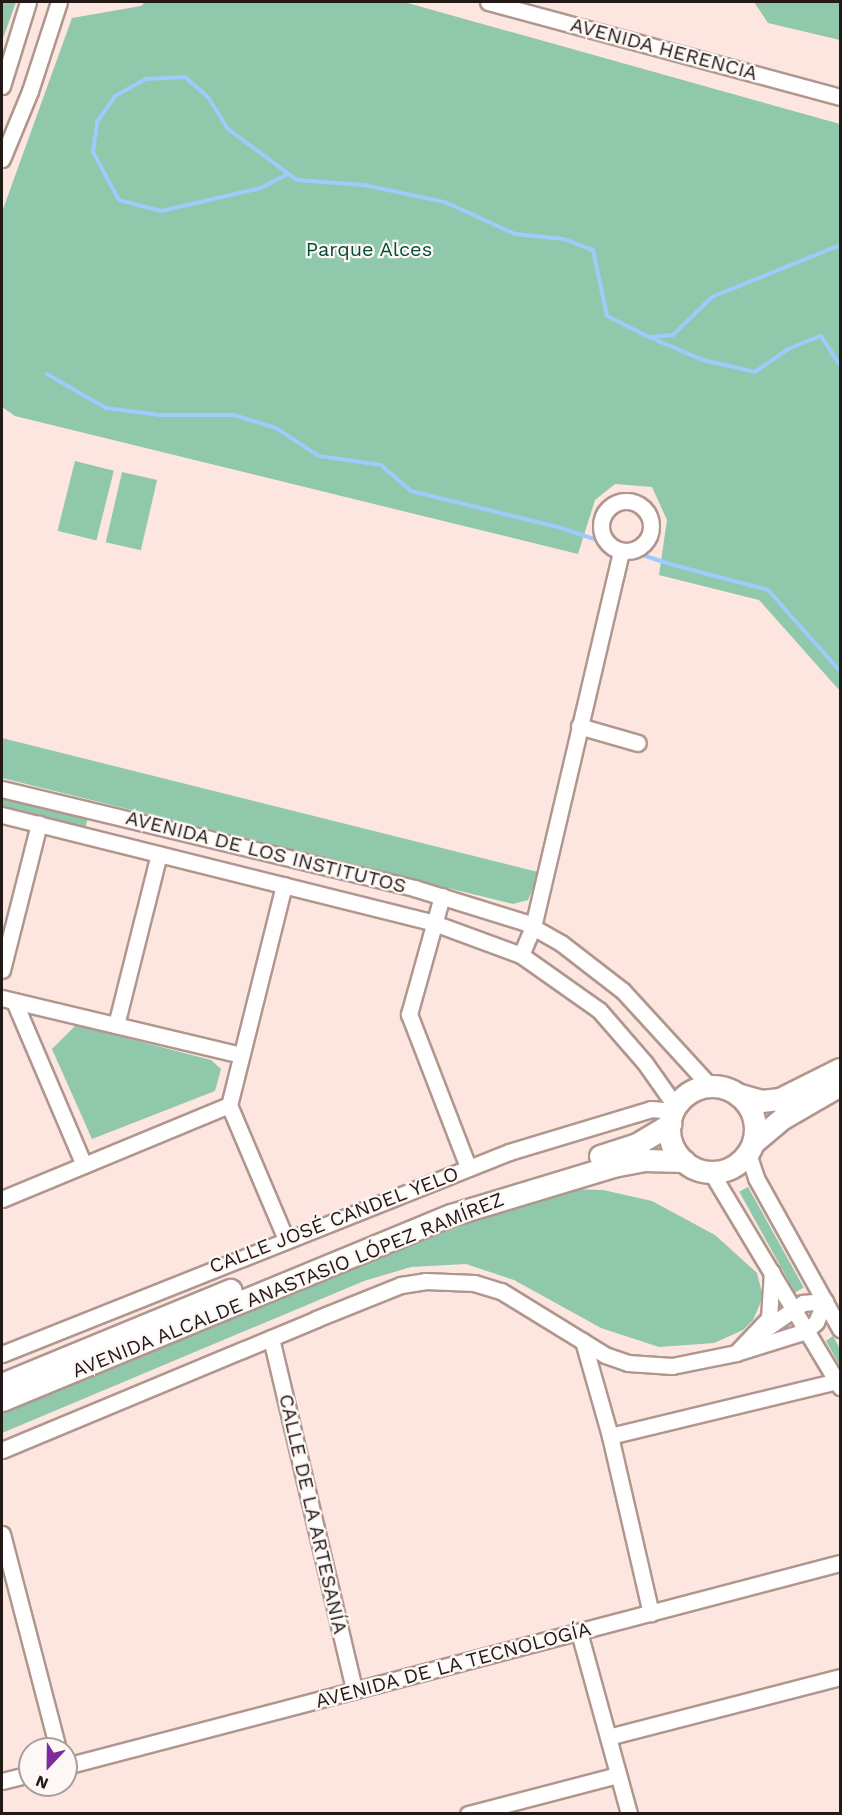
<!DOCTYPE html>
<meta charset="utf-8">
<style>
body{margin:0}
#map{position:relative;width:842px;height:1815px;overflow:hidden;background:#fce6df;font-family:"Work Sans",sans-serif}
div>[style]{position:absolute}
.green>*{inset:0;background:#8fc8aa;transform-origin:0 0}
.stream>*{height:4px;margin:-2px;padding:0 2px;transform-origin:2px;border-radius:2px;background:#9fcbfc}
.roads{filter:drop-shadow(2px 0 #b0978e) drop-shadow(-2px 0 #b0978e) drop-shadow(0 2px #b0978e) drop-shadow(0 -2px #b0978e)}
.street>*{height:15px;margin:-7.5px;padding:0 7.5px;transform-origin:7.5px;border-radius:7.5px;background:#fff}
.street>.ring{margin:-7.5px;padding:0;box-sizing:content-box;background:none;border:15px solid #fff;border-radius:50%}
.secondary>*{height:21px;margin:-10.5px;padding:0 10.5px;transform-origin:10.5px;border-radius:10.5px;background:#fff}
.secondary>.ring{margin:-10.5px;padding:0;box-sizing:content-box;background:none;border:21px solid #fff;border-radius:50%}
span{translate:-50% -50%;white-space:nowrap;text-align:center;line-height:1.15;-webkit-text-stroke:4.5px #fdf8f6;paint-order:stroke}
.street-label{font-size:20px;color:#231a17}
.park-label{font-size:20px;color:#054e33}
.frame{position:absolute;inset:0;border:3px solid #231a17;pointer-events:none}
.north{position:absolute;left:18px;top:1737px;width:60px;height:60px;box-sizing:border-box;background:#fdf8f6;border:2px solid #a69f9d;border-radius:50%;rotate:202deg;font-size:16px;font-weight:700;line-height:24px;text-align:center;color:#231a17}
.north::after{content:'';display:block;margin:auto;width:21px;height:27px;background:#7d2a9a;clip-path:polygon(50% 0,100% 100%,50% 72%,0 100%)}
</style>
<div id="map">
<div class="green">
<div style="clip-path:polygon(2px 2px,16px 2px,2px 41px)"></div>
<div style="clip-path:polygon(145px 2px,404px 2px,840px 124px,840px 691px,759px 600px,659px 575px,667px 520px,652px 487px,615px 484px,595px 500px,578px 554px,15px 416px,2px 407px,2px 212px,72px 18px,141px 6px)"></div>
<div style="clip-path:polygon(754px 2px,840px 2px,840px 40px,768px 23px)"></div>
<div style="left:75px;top:461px;width:40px;height:72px;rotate:14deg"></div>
<div style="left:122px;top:472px;width:36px;height:72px;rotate:13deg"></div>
<div style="clip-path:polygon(2px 738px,538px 872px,533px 888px,528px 900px,513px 904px,2px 778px)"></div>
<div style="left:2px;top:789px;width:90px;height:26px;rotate:13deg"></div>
<div style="clip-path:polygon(76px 1025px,211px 1060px,221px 1069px,215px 1091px,92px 1139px,52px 1049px)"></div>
<div style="left:748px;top:1187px;width:115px;height:10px;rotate:61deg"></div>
<div style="clip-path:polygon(571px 1189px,603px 1190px,652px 1201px,715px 1235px,757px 1273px,763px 1297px,753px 1320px,743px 1330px,714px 1343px,659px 1347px,601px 1328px,514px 1280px,466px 1264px,411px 1267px,364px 1281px,2px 1433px,2px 1411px,392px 1252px,517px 1205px)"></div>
<div style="clip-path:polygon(833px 1336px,840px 1349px,840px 1366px,826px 1341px)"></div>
</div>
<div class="stream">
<div style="left:288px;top:174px;width:30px;rotate:153deg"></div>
<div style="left:261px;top:188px;width:103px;rotate:167deg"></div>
<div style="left:161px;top:211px;width:43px;rotate:-165.3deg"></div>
<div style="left:119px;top:200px;width:55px;rotate:-118.4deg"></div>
<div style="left:93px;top:152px;width:30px;rotate:-82deg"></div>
<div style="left:97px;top:122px;width:32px;rotate:-55deg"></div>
<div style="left:115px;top:96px;width:35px;rotate:-29deg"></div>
<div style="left:146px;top:79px;width:39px;rotate:-3deg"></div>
<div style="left:185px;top:77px;width:30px;rotate:41deg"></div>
<div style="left:208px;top:97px;width:38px;rotate:58deg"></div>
<div style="left:228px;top:129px;width:86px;rotate:36.5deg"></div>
<div style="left:297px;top:180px;width:67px;rotate:4.3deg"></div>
<div style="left:364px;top:185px;width:83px;rotate:11.9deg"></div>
<div style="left:445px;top:202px;width:77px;rotate:24.6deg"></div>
<div style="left:515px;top:234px;width:49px;rotate:5.8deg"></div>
<div style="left:564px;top:239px;width:31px;rotate:21deg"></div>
<div style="left:593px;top:250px;width:67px;rotate:78deg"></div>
<div style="left:607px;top:316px;width:47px;rotate:26.6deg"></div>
<div style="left:649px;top:337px;width:59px;rotate:23.1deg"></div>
<div style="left:703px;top:360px;width:53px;rotate:13deg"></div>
<div style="left:755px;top:372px;width:40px;rotate:-34.9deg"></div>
<div style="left:788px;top:349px;width:35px;rotate:-22deg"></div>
<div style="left:821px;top:336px;width:35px;rotate:57deg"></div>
<div style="left:650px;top:337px;width:23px;rotate:-5deg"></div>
<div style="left:673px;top:335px;width:54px;rotate:-44.3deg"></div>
<div style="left:712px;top:297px;width:138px;rotate:-22.1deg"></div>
<div style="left:47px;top:374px;width:68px;rotate:30deg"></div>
<div style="left:106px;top:408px;width:54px;rotate:7.4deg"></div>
<div style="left:160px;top:415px;width:74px"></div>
<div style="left:234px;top:415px;width:44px;rotate:17.2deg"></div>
<div style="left:276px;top:428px;width:51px;rotate:33.1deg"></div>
<div style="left:319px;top:456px;width:63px;rotate:8.3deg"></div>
<div style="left:381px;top:465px;width:40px;rotate:41deg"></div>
<div style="left:411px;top:491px;width:151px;rotate:13.8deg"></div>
<div style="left:558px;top:527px;width:121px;rotate:18.3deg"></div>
<div style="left:673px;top:565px;width:98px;rotate:14.7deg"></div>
<div style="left:768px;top:590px;width:108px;rotate:48.4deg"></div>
</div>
<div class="roads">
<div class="street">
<div style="left:488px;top:2px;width:365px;rotate:15.1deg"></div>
<div style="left:2px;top:86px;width:88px;rotate:-72.8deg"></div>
<div style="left:2px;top:159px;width:74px;rotate:-67.6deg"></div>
<div style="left:30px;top:91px;width:94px;rotate:-72deg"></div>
<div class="ring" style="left:601px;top:501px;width:35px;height:35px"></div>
<div style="left:579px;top:726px;width:61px;rotate:16.1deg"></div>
<div style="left:2px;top:789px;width:424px;rotate:13.5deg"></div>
<div style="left:414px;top:888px;width:115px;rotate:17.2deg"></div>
<div style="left:524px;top:922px;width:43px;rotate:29.6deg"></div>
<div style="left:561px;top:943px;width:78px;rotate:37.7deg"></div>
<div style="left:623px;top:991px;width:130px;rotate:47.5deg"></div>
<div style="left:2px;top:815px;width:445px;rotate:14deg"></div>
<div style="left:434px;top:923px;width:93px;rotate:20.2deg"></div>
<div style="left:521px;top:955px;width:95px;rotate:35.2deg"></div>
<div style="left:599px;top:1010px;width:70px;rotate:49deg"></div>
<div style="left:645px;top:1063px;width:54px;rotate:54.8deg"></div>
<div style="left:284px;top:885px;width:227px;rotate:104deg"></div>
<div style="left:229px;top:1105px;width:146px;rotate:67deg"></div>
<div style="left:442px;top:896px;width:123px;rotate:105.6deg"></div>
<div style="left:409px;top:1014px;width:164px;rotate:68.9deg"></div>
<div style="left:521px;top:955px;width:30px;rotate:-67deg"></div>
<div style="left:533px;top:927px;width:385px;rotate:-76.8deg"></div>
<div style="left:2px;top:970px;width:151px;rotate:-75.8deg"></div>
<div style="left:2px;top:998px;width:246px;rotate:13.4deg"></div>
<div style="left:14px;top:1001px;width:178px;rotate:66.9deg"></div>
<div style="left:116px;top:1025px;width:176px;rotate:-75.9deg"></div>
<div style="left:748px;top:1153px;width:26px;rotate:72deg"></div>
<div style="left:756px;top:1178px;width:173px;rotate:60.9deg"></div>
<div style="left:711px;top:1172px;width:251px;rotate:59deg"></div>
<div style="left:2px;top:1199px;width:246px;rotate:-22.5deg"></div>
<div style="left:758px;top:1334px;width:55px;rotate:-34.6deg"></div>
<div style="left:803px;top:1303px;width:22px;rotate:-5deg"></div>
<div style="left:825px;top:1301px;width:23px;rotate:113deg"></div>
<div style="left:816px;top:1322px;width:13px;rotate:138deg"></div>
<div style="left:806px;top:1331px;width:73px;rotate:162.6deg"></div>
<div style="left:736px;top:1353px;width:48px;rotate:-46.7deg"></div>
<div style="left:769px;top:1318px;width:46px;rotate:-86.3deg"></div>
<div style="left:271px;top:1338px;width:362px;rotate:76.7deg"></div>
<div style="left:583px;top:1341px;width:99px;rotate:74.1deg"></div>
<div style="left:610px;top:1436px;width:182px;rotate:77deg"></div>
<div style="left:2px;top:1354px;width:546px;rotate:-21.72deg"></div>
<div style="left:509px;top:1152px;width:148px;rotate:-16.8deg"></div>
<div style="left:651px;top:1109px;width:23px;rotate:5deg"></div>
<div style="left:610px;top:1436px;width:234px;rotate:-13.6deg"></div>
<div style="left:2px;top:1450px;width:340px;rotate:-22.6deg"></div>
<div style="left:316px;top:1319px;width:92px;rotate:-21.8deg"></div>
<div style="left:401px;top:1285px;width:24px;rotate:-9deg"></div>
<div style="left:425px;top:1281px;width:49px;rotate:2.3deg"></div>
<div style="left:474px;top:1283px;width:28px;rotate:17deg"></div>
<div style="left:501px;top:1291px;width:122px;rotate:31.6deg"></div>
<div style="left:605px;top:1355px;width:24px;rotate:19deg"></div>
<div style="left:628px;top:1363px;width:44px;rotate:3.9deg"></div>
<div style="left:672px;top:1366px;width:65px;rotate:-11.5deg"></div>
<div style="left:2px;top:1534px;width:222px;rotate:75.4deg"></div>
<div style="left:579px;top:1632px;width:189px;rotate:74.6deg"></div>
<div style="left:608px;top:1737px;width:240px;rotate:-14.5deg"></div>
<div style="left:66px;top:1766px;width:800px;rotate:-14.7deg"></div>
<div style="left:2px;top:1781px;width:29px;rotate:-14deg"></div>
<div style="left:468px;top:1814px;width:155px;rotate:-14.6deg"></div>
</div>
<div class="secondary">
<div class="ring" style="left:669px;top:1086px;width:65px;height:65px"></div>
<div style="left:737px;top:1094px;width:25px;rotate:16deg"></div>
<div style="left:761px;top:1101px;width:19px;rotate:-6deg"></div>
<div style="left:780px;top:1099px;width:67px;rotate:-26.6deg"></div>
<div style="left:754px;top:1142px;width:38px;rotate:-40deg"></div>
<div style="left:783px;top:1118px;width:66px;rotate:-30.1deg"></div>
<div style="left:600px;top:1156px;width:39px;rotate:-18deg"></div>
<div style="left:637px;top:1144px;width:39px;rotate:-31deg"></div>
<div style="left:2px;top:1384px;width:247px;rotate:-22.4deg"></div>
<div style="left:2px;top:1400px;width:486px;rotate:-22.4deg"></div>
<div style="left:451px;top:1215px;width:169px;rotate:-16.8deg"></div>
<div style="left:613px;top:1166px;width:31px;rotate:-11deg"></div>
<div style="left:643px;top:1160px;width:41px;rotate:1.4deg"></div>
</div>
</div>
<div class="street-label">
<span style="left:664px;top:49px;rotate:15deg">AVENIDA HERENCIA</span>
<span style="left:266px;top:852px;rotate:14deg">AVENIDA DE LOS INSTITUTOS</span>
<span style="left:334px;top:1220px;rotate:-21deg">CALLE JOSÉ CANDEL YELO</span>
<span style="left:288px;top:1285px;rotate:-22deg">AVENIDA ALCALDE ANASTASIO LÓPEZ RAMÍREZ</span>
<span style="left:313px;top:1514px;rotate:77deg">CALLE DE LA ARTESANÍA</span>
<span style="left:453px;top:1665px;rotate:-15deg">AVENIDA DE LA TECNOLOGÍA</span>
</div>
<div class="park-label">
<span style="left:369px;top:249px">Parque Alces</span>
</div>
<div class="frame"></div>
<div class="north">N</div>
</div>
